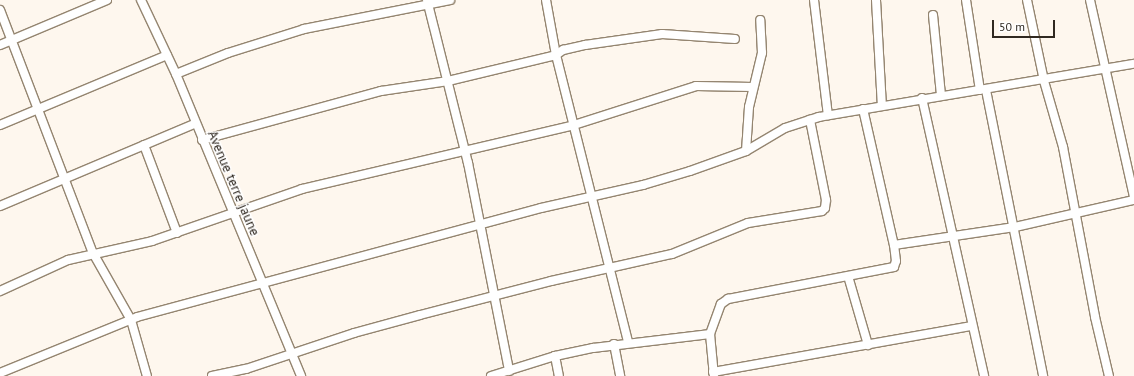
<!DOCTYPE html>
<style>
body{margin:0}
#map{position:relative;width:1134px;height:376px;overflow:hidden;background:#fef7ee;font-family:"PT Sans",sans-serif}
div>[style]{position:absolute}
.roads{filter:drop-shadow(1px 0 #948570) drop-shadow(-1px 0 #948570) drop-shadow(0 1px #948570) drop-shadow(0 -1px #948570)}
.minor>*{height:8px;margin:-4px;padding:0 4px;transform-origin:4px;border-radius:4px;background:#fff}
span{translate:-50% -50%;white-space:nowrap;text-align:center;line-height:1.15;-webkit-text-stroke:3px #fff;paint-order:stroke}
.street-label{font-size:14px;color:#302921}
.scale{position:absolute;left:992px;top:20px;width:63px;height:18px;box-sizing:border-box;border:2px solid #302921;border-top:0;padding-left:5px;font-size:12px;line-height:14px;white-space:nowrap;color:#302921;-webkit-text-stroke:3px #fff;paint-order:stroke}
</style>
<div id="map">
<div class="roads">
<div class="minor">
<div style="left:141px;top:0;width:82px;rotate:64.7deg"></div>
<div style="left:176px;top:74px;width:327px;rotate:67.5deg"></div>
<div style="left:427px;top:0;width:168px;rotate:75.9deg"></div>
<div style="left:468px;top:163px;width:212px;rotate:78.8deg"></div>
<div style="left:546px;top:0;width:56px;rotate:79.7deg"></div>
<div style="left:556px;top:55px;width:296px;rotate:75.9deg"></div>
<div style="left:814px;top:0;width:116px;rotate:83.1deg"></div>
<div style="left:876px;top:0;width:106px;rotate:86.8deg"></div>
<div style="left:966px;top:0;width:91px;rotate:81.2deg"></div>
<div style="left:1027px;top:0;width:83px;rotate:78.1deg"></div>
<div style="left:1044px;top:81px;width:69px;rotate:73.9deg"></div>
<div style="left:1063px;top:147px;width:173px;rotate:79.3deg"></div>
<div style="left:1095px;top:317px;width:61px;rotate:76.7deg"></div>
<div style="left:1090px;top:0;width:202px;rotate:77.4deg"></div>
<div style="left:0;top:10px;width:260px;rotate:69.1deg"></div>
<div style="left:93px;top:253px;width:77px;rotate:60.4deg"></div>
<div style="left:131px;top:320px;width:58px;rotate:74.1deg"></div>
<div style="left:933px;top:15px;width:80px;rotate:84.3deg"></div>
<div style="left:0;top:45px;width:116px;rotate:-22.8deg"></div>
<div style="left:176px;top:74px;width:56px;rotate:-22deg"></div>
<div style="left:228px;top:53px;width:80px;rotate:-17.5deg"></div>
<div style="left:304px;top:29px;width:149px;rotate:-11.2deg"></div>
<div style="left:986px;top:90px;width:292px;rotate:78.7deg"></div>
<div style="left:922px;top:98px;width:285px;rotate:77.4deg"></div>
<div style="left:863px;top:109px;width:139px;rotate:77.2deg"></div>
<div style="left:0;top:125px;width:181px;rotate:-22.7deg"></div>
<div style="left:202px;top:140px;width:186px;rotate:-15.3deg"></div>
<div style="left:381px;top:91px;width:68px;rotate:-8.5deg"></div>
<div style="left:448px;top:81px;width:111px;rotate:-13.5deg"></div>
<div style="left:556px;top:55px;width:9px;rotate:-36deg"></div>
<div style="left:563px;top:50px;width:23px;rotate:-13deg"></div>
<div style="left:585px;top:45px;width:78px;rotate:-8.1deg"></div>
<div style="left:662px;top:34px;width:73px;rotate:3.9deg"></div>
<div style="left:144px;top:145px;width:94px;rotate:69.4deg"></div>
<div style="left:746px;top:151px;width:44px;rotate:-86.1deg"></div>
<div style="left:749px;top:107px;width:56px;rotate:-76.5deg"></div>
<div style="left:762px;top:53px;width:33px;rotate:-93deg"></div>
<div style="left:0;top:206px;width:211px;rotate:-22.9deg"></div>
<div style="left:848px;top:276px;width:72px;rotate:73.8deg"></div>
<div style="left:0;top:291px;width:75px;rotate:-24.5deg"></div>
<div style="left:68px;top:260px;width:86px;rotate:-12.7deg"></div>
<div style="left:152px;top:241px;width:159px;rotate:-19.1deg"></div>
<div style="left:302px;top:189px;width:279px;rotate:-13.2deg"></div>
<div style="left:574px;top:125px;width:128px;rotate:-17.7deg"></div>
<div style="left:696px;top:86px;width:57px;rotate:1deg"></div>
<div style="left:710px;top:334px;width:42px;rotate:84.6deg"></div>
<div style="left:614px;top:344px;width:33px;rotate:79deg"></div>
<div style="left:555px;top:356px;width:20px;rotate:79deg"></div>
<div style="left:713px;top:372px;width:263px;rotate:-10.1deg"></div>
<div style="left:0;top:373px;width:148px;rotate:-22.2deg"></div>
<div style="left:137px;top:317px;width:418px;rotate:-15.1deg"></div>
<div style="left:541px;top:208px;width:105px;rotate:-12.7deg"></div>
<div style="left:643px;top:185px;width:49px;rotate:-16.6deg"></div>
<div style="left:690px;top:171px;width:59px;rotate:-19.7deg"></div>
<div style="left:746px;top:151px;width:45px;rotate:-30.5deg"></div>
<div style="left:785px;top:128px;width:36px;rotate:-18deg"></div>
<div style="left:819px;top:117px;width:319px;rotate:-9.6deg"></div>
<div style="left:212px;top:376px;width:35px;rotate:-12deg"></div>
<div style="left:246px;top:369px;width:114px;rotate:-18.4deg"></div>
<div style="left:354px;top:333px;width:68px;rotate:-15.3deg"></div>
<div style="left:420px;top:315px;width:135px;rotate:-14.5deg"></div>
<div style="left:551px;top:281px;width:124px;rotate:-12.6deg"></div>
<div style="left:672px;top:254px;width:82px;rotate:-22.2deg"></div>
<div style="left:748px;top:223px;width:75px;rotate:-9.2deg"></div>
<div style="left:822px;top:211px;width:4px;rotate:-45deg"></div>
<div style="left:825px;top:208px;width:8px;rotate:-83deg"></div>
<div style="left:826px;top:200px;width:82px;rotate:-101.3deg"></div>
<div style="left:491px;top:376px;width:67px;rotate:-17.4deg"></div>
<div style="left:555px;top:356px;width:39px;rotate:-12deg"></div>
<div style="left:593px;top:348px;width:118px;rotate:-6.8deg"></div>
<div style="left:710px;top:334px;width:32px;rotate:-70deg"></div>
<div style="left:721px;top:304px;width:9px;rotate:-36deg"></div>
<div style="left:728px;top:299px;width:169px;rotate:-10.9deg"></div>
<div style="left:894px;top:267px;width:6px;rotate:-72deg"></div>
<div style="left:896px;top:261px;width:16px;rotate:-97deg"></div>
<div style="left:894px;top:245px;width:122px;rotate:-8.5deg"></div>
<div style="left:1015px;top:227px;width:122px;rotate:-12.8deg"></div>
</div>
</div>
<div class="street-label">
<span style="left:234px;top:183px;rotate:67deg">Avenue terre jaune</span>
</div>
<div class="scale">50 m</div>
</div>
